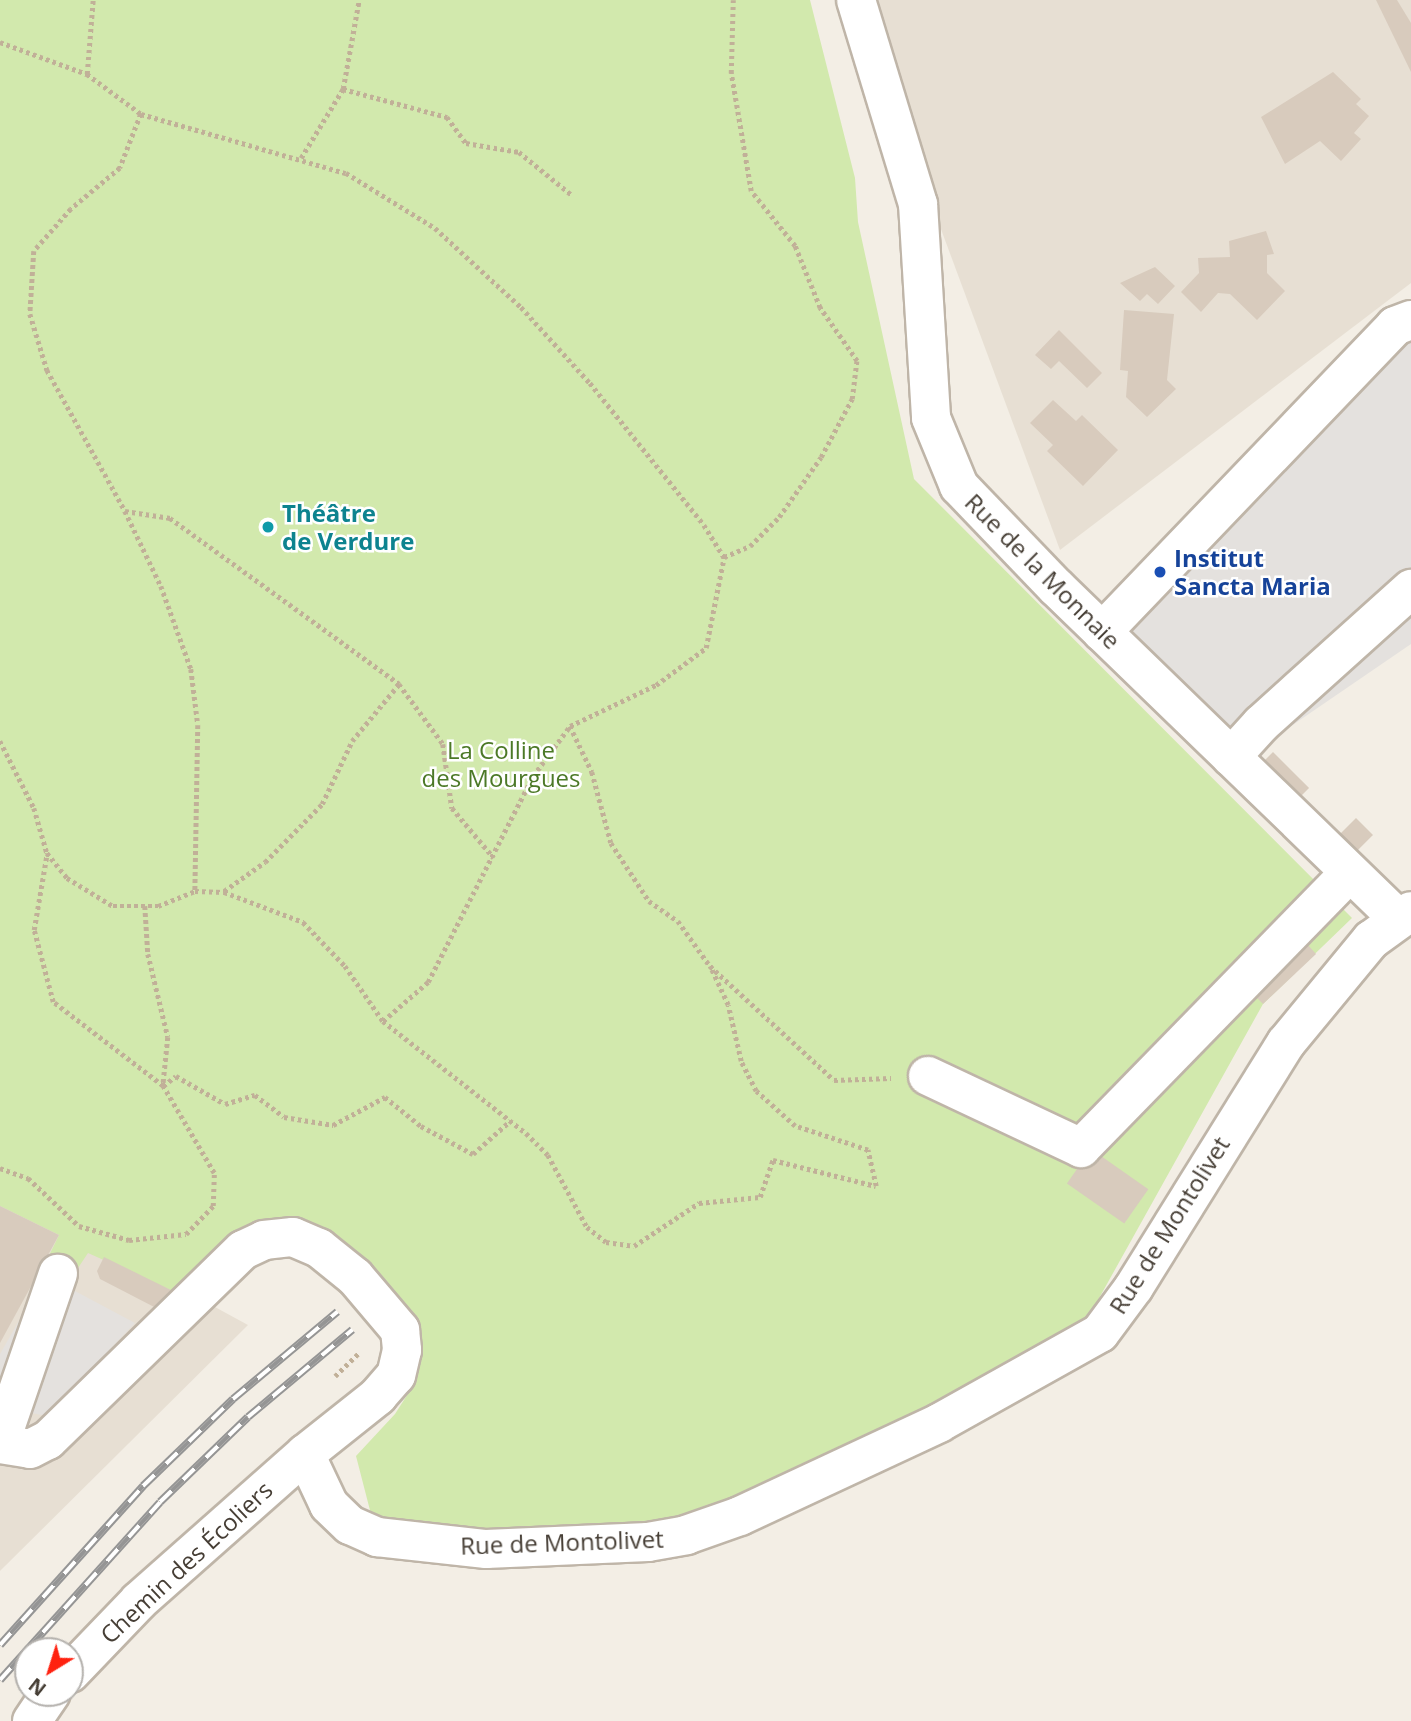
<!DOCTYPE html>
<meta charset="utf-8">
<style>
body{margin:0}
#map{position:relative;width:1411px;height:1721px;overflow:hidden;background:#f3eee5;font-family:"Open Sans",sans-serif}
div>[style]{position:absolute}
.residential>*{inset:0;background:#e7dfd3}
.green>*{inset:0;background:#d2e9ad}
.parking>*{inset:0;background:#e4e1de}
.building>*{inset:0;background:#d8cbbd;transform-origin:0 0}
.path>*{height:4.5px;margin-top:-2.25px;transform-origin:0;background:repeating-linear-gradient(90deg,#c1b098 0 3.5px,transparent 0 7px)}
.roads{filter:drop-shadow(2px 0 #bfb5a8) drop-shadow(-2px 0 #bfb5a8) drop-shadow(0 2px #bfb5a8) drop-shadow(0 -2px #bfb5a8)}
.minor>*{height:38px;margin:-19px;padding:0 19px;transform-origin:19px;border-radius:19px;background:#fff}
.rail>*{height:8px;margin-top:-4px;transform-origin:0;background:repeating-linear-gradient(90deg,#fff 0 16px,#959595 0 32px);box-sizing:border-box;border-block:2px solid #959595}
.dots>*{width:19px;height:19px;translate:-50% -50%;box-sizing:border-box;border:4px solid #fff;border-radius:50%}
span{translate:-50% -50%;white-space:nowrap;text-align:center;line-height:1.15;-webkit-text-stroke:5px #fff;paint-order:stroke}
.culture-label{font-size:24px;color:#0d838f;font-weight:700}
.left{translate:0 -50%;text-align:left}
.transit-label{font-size:24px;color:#164399;font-weight:700}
.street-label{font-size:24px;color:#463e35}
.park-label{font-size:24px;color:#4c7927}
.north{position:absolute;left:14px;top:1637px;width:70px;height:70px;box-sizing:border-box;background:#fff;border:2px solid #b5b2ae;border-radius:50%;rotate:218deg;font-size:19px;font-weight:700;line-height:28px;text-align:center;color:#463e35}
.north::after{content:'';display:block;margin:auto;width:24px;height:32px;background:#ff2210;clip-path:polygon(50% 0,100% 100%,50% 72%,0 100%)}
</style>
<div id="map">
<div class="residential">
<div style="clip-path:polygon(856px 0,1411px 0,1411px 283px,1060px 550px)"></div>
<div style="clip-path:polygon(0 1190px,248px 1325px,0 1571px)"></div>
</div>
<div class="green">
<div style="clip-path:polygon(0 0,810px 0,855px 178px,858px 222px,914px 479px,1352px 918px,1263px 1004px,1088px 1318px,933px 1415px,661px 1528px,472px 1538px,373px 1522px,356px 1456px,395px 1414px,411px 1389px,418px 1360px,314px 1230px,177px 1293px,88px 1253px,70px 1280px,44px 1266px,59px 1235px,0 1206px)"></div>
</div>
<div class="parking">
<div style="clip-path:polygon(1411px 306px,1411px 644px,1253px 752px,1107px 608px)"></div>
<div style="clip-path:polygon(45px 1275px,135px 1323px,47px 1416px,0 1407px,0 1354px)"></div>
</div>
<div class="building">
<div style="clip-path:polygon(1376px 0,1397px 0,1411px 23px,1411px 72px)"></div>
<div style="clip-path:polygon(1333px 72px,1361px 99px,1356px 104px,1369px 116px,1354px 133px,1361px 139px,1341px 161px,1320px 141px,1285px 164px,1261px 117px)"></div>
<div style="clip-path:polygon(1266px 231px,1274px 254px,1267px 255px,1267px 273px,1285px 291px,1257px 320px,1230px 294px,1218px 293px,1201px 312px,1181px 292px,1199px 273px,1198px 258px,1230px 257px,1229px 241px)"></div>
<div style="clip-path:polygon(1155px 267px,1175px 286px,1158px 304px,1147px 294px,1140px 301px,1120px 283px)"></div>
<div style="clip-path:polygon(1124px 310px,1174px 314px,1167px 380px,1176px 389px,1147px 417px,1126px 397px,1128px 371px,1120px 370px)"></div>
<div style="clip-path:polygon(1059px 330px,1102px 373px,1087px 388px,1059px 361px,1051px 369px,1035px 355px)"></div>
<div style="clip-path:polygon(1053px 400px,1076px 421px,1082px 415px,1118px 450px,1083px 486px,1047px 451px,1053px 445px,1030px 423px)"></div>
<div style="left:1273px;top:752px;width:51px;height:12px;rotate:45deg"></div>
<div style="left:1356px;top:818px;width:24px;height:23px;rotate:45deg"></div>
<div style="clip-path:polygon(1308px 945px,1316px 954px,1263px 1004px,1253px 994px)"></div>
<div style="left:1091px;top:1149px;width:70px;height:42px;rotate:35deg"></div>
<div style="clip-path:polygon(0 1206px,59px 1235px,0 1343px)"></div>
<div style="clip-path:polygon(104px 1257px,177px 1293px,160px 1310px,100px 1279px,97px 1271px)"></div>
</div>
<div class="path">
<div style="left:0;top:42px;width:93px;rotate:20.2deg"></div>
<div style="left:87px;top:74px;width:67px;rotate:36.5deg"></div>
<div style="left:141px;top:114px;width:213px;rotate:16.1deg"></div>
<div style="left:346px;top:173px;width:105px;rotate:31.7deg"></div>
<div style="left:435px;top:228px;width:117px;rotate:42.6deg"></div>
<div style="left:521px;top:307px;width:103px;rotate:47.8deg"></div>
<div style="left:590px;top:383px;width:182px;rotate:51.2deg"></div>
<div style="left:704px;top:525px;width:38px;rotate:58deg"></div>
<div style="left:87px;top:74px;width:74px;rotate:-85.4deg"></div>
<div style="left:343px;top:89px;width:108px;rotate:15.1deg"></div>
<div style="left:447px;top:117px;width:32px;rotate:54deg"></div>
<div style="left:466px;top:143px;width:54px;rotate:9.6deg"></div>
<div style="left:519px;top:152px;width:68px;rotate:39.1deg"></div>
<div style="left:141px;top:114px;width:58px;rotate:111.3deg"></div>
<div style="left:120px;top:168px;width:64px;rotate:140.1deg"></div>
<div style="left:71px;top:209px;width:56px;rotate:131.4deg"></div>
<div style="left:34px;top:251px;width:63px;rotate:93.6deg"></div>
<div style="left:30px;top:314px;width:59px;rotate:73.1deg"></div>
<div style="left:47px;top:370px;width:161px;rotate:61deg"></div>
<div style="left:125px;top:511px;width:46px;rotate:8.8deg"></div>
<div style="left:170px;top:518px;width:283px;rotate:35.9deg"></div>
<div style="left:399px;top:684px;width:74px;rotate:53.7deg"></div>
<div style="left:443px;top:744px;width:65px;rotate:82deg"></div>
<div style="left:452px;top:808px;width:65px;rotate:50deg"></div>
<div style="left:301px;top:158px;width:81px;rotate:-58.7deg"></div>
<div style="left:343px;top:89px;width:90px;rotate:-79.8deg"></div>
<div style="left:125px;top:511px;width:83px;rotate:64.4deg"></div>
<div style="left:161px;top:586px;width:88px;rotate:70.1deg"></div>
<div style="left:191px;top:669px;width:56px;rotate:82.9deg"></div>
<div style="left:198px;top:725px;width:166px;rotate:91deg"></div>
<div style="left:570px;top:726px;width:51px;rotate:64.4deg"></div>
<div style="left:592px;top:772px;width:73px;rotate:75deg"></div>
<div style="left:611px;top:843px;width:69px;rotate:56.8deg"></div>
<div style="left:649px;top:901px;width:35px;rotate:35deg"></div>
<div style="left:678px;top:921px;width:55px;rotate:54.6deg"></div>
<div style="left:710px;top:966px;width:168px;rotate:42.6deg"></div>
<div style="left:834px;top:1080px;width:57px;rotate:-2deg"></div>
<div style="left:0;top:741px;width:75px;rotate:63.1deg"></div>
<div style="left:34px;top:808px;width:47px;rotate:73.9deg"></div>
<div style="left:224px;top:891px;width:50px;rotate:-35.3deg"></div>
<div style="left:265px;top:862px;width:81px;rotate:-45.5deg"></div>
<div style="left:322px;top:804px;width:70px;rotate:-64.5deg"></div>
<div style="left:352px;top:741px;width:74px;rotate:-50.5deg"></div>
<div style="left:145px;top:906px;width:48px;rotate:86.4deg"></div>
<div style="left:148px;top:954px;width:85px;rotate:76.5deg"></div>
<div style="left:168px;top:1037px;width:49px;rotate:95.8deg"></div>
<div style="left:383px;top:1021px;width:182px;rotate:38.1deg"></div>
<div style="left:526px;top:1133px;width:31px;rotate:45deg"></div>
<div style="left:548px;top:1155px;width:82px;rotate:61.6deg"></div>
<div style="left:587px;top:1227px;width:24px;rotate:38deg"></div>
<div style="left:606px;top:1242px;width:28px;rotate:8deg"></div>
<div style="left:634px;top:1246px;width:78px;rotate:-33.5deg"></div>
<div style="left:699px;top:1203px;width:61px;rotate:-5.6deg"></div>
<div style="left:760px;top:1197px;width:39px;rotate:-71deg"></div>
<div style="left:773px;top:1160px;width:106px;rotate:14.2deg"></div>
<div style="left:876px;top:1186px;width:37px;rotate:-103deg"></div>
<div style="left:868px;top:1150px;width:77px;rotate:-161.8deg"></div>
<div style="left:795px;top:1126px;width:52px;rotate:-138.1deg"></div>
<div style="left:756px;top:1091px;width:34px;rotate:-117deg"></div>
<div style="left:741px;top:1061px;width:57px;rotate:-103.1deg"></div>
<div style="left:728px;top:1005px;width:43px;rotate:-114.8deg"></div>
<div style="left:163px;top:1086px;width:16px;rotate:-38deg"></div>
<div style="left:176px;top:1076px;width:56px;rotate:29.7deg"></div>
<div style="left:225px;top:1104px;width:31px;rotate:-17deg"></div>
<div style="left:255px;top:1095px;width:36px;rotate:37deg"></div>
<div style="left:284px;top:1117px;width:50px;rotate:9.3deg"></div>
<div style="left:333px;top:1125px;width:59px;rotate:-28.3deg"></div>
<div style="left:385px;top:1097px;width:46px;rotate:38.9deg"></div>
<div style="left:421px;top:1126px;width:59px;rotate:28.3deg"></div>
<div style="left:473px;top:1154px;width:50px;rotate:-41.7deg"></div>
<div style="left:0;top:1168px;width:30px;rotate:20deg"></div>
<div style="left:28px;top:1178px;width:70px;rotate:43.3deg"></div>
<div style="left:79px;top:1226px;width:52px;rotate:15.6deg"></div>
<div style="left:129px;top:1240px;width:57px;rotate:-6deg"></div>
<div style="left:186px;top:1234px;width:39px;rotate:-46deg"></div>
<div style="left:213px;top:1206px;width:33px;rotate:-88deg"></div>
<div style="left:214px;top:1173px;width:101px;rotate:-120.4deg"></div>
<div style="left:163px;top:1086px;width:138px;rotate:-142.6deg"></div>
<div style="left:53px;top:1002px;width:74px;rotate:-104.8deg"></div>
<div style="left:34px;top:930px;width:78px;rotate:-80.4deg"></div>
<div style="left:47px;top:853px;width:32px;rotate:51deg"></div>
<div style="left:67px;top:878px;width:54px;rotate:31.3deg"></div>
<div style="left:113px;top:906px;width:45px"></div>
<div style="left:158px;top:906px;width:40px;rotate:-22deg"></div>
<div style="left:195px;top:891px;width:29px;rotate:2deg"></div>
<div style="left:224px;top:892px;width:85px;rotate:20.8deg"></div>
<div style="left:303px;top:922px;width:61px;rotate:46.3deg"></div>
<div style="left:345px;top:966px;width:67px;rotate:55.4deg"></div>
<div style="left:383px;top:1021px;width:60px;rotate:-40.9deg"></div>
<div style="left:428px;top:982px;width:231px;rotate:-63deg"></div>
<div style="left:533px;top:776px;width:62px;rotate:-53.5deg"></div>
<div style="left:570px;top:726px;width:95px;rotate:-25.5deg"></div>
<div style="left:656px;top:685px;width:62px;rotate:-36.5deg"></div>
<div style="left:706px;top:648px;width:93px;rotate:-78.8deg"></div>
<div style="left:724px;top:557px;width:28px;rotate:-23deg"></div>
<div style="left:750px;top:546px;width:41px;rotate:-45deg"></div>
<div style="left:779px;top:517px;width:73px;rotate:-55deg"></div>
<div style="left:821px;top:457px;width:66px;rotate:-61.9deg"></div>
<div style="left:852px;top:399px;width:38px;rotate:-83deg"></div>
<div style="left:857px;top:361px;width:65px;rotate:-124.9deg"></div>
<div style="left:820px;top:308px;width:67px;rotate:-112deg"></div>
<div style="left:795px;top:246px;width:70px;rotate:-128.7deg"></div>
<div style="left:751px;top:191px;width:120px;rotate:-99.6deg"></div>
<div style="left:731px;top:73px;width:73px;rotate:-88.4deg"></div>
<div style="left:335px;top:1376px;width:33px;rotate:-44deg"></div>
</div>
<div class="roads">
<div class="minor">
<div style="left:856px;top:0;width:213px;rotate:73.1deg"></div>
<div style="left:918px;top:204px;width:214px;rotate:86.5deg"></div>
<div style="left:931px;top:418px;width:74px;rotate:67.6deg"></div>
<div style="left:959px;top:486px;width:140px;rotate:46.2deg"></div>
<div style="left:1056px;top:587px;width:475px;rotate:44.1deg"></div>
<div style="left:1102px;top:632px;width:424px;rotate:-46.2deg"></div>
<div style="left:1395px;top:326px;width:17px;rotate:-21deg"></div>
<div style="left:1231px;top:757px;width:45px;rotate:-47.7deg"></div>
<div style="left:1261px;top:724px;width:202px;rotate:-42deg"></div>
<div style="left:928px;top:1076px;width:169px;rotate:25.2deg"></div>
<div style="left:1081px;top:1148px;width:384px;rotate:-45.7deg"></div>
<div style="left:0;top:1443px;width:179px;rotate:-71.1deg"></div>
<div style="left:0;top:1444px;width:30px;rotate:9deg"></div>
<div style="left:30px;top:1449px;width:20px;rotate:-27deg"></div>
<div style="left:48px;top:1440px;width:272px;rotate:-44.3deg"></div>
<div style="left:243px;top:1250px;width:23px;rotate:-25deg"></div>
<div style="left:264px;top:1240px;width:29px;rotate:-6deg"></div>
<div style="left:293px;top:1237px;width:28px;rotate:23deg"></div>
<div style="left:319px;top:1248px;width:46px;rotate:38.9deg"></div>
<div style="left:355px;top:1277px;width:70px;rotate:49.7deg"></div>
<div style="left:400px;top:1330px;width:20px;rotate:84deg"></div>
<div style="left:402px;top:1350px;width:26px;rotate:103deg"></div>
<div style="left:396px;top:1375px;width:28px;rotate:131deg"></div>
<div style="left:378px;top:1396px;width:93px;rotate:141.5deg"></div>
<div style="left:305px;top:1454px;width:56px;rotate:64.8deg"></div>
<div style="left:329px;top:1505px;width:29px;rotate:44deg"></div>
<div style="left:350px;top:1525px;width:30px;rotate:24deg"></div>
<div style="left:377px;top:1537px;width:110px;rotate:6.3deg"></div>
<div style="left:486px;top:1549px;width:162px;rotate:-2.5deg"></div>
<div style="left:648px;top:1542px;width:39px;rotate:-10deg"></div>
<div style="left:686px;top:1535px;width:57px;rotate:-19.4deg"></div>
<div style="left:740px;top:1516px;width:220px;rotate:-25deg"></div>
<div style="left:939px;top:1423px;width:184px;rotate:-29.2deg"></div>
<div style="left:1100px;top:1333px;width:57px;rotate:-53.5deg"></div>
<div style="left:1134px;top:1287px;width:287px;rotate:-58.1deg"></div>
<div style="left:1286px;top:1043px;width:134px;rotate:-50.5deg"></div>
<div style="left:1371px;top:940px;width:49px;rotate:-35.9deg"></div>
<div style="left:70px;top:1673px;width:100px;rotate:-46.2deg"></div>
<div style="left:139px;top:1601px;width:222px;rotate:-41.5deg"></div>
<div style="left:32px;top:1721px;width:34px;rotate:-56deg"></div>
</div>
</div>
<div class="rail">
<div style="left:0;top:1645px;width:214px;rotate:-48deg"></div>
<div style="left:143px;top:1486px;width:125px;rotate:-44deg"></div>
<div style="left:233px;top:1399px;width:136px;rotate:-39.9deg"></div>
<div style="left:0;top:1680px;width:239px;rotate:-48deg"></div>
<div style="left:160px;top:1502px;width:122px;rotate:-44deg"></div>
<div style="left:248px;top:1417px;width:136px;rotate:-39.9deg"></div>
</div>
<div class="dots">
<div style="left:268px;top:527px;background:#0f9aa8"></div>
<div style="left:1160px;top:572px;background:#1a4fb4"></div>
</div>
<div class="culture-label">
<span class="left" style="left:282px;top:527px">Théâtre<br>de Verdure</span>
</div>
<div class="transit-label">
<span class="left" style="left:1174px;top:572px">Institut<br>Sancta Maria</span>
</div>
<div class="street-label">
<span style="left:1043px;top:571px;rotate:45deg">Rue de la Monnaie</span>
<span style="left:1169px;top:1225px;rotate:-58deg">Rue de Montolivet</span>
<span style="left:562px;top:1542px;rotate:-2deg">Rue de Montolivet</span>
<span style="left:186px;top:1562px;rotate:-43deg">Chemin des Écoliers</span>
</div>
<div class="park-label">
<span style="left:501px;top:764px">La Colline<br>des Mourgues</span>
</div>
<div class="north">N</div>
</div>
